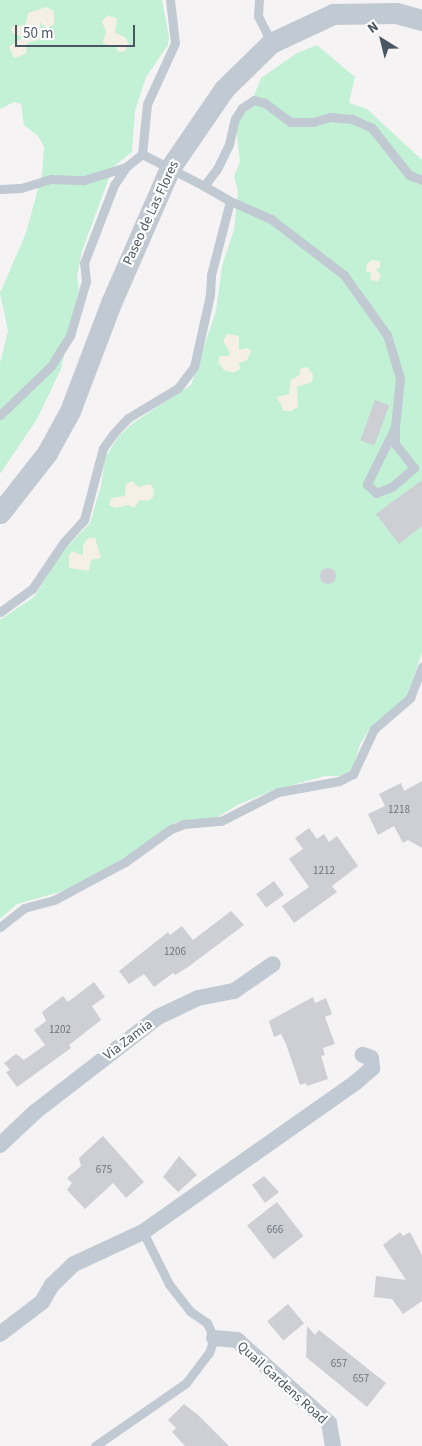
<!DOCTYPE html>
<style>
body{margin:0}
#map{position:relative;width:422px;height:1446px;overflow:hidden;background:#f5f3f3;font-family:"Source Sans 3",sans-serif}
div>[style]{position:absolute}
.green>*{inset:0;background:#c3f1d5}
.sand>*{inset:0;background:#f5f0e5}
.building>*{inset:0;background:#cdcfd5;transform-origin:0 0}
.round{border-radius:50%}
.service>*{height:9px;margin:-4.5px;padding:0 4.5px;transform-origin:4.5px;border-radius:4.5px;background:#c1cad2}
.minor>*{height:16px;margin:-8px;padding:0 8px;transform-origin:8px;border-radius:8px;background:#c1cad2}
.tertiary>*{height:21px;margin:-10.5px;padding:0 10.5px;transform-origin:10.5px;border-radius:10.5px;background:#c1cad2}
span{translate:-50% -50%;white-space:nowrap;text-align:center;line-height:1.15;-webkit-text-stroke:4.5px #fff;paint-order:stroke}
.number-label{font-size:11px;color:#6b747e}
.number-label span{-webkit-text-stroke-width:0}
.street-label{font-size:14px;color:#4a5661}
.north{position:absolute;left:357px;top:15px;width:50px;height:50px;-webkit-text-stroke:4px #fff;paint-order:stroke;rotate:324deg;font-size:14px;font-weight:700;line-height:20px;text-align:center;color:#4a5661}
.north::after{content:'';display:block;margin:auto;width:18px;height:22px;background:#4a5661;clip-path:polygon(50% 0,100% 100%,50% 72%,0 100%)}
.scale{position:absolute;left:15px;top:25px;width:120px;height:22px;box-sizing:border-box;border:2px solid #4a5661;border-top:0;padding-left:6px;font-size:15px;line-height:18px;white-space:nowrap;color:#4a5661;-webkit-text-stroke:4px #fff;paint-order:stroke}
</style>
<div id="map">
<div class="green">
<div style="clip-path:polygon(0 0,162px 0,169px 37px,168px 45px,146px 77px,135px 111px,132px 152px,113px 167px,82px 251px,77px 276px,79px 288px,61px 369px,37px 419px,0 474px,0 363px,8px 331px,0 293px,26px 233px,42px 174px,44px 147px,38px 136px,24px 125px,21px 104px,14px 102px,0 109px)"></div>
<div style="clip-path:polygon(317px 45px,355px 77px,349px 103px,367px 109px,422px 160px,422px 652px,410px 688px,406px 698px,371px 727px,360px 744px,353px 769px,341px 776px,325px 776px,274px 790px,239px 804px,216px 818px,175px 822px,144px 846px,102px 871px,63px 891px,17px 904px,0 919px,0 620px,34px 597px,62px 552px,90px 523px,101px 486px,105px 458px,118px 437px,133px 423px,191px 385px,216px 311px,222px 266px,234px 230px,238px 192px,234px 176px,240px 162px,236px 127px,238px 118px,250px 106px,261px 78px,297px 53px)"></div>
</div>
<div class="sand">
<div style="clip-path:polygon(46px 7px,54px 11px,54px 24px,46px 29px,40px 22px,40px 39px,27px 43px,26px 54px,14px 58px,9px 47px,23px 37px,12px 33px,11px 28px,15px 25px,25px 27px,28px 13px)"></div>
<div style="clip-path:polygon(108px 15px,117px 19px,115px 33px,125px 37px,129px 44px,125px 51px,118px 52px,115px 46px,107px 46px,103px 42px,106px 32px,102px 21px)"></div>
<div style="clip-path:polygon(372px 260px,380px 261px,380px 268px,376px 269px,381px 276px,378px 281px,370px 280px,371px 272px,366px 272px,367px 264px)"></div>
<div style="clip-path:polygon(227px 334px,239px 336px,239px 350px,247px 348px,251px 351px,247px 360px,239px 363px,240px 369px,234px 373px,224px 370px,218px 362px,220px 356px,229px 356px,230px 353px,223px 341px)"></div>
<div style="clip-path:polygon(307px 367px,313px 375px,312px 382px,297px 387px,298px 407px,291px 411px,284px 411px,277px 397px,289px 394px,291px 380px,300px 375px,300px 369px)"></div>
<div style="clip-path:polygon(132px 481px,139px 487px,150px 484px,154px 489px,153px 497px,148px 501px,140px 500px,134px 508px,128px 505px,116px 508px,109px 505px,111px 498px,125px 496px,126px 484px)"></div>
<div style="clip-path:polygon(88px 538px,95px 538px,101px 558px,91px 560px,89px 571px,69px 568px,69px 555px,73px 551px,83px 556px,83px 545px)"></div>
</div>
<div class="building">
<div style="left:375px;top:400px;width:15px;height:43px;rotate:20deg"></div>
<div style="clip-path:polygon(422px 480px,422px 526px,399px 544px,376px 514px)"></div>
<div class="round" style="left:320px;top:568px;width:16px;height:16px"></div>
<div style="clip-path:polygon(422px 781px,422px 848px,408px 840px,403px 843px,394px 826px,378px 835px,368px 814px,385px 806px,379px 794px,401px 783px,404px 791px)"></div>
<div style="clip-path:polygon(309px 828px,317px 839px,324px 834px,329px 842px,337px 836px,358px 866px,332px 886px,337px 892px,294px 923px,282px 906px,309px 887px,289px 859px,303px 849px,295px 838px)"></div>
<div style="left:274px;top:881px;width:17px;height:22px;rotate:54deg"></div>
<div style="clip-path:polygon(231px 911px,244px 925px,188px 967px,175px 975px,173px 973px,154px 987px,144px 974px,129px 984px,119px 971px,168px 932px,170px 935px,182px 926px,193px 940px)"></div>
<div style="clip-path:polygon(94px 982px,105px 997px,92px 1006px,101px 1020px,69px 1045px,71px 1048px,17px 1087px,6px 1072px,10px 1070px,4px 1063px,16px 1054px,24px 1060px,45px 1045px,34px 1030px,46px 1021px,42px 1012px,63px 996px,68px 1002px)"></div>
<div style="clip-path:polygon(313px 997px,315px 1003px,326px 998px,332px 1014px,325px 1017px,335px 1044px,323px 1048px,325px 1055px,321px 1056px,328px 1079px,307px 1086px,306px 1083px,300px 1085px,286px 1044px,281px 1034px,274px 1037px,269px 1021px)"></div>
<div style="clip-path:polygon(103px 1136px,144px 1182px,126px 1198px,113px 1183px,85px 1209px,67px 1190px,72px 1183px,67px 1178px,81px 1166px,79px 1158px)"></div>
<div style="clip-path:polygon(179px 1156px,197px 1175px,178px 1192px,163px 1177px)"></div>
<div style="clip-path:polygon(264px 1176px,279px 1192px,265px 1203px,252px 1185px)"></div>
<div style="left:277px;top:1202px;width:43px;height:38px;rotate:52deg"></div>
<div style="clip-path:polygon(400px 1232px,403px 1236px,410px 1232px,422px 1255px,422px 1301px,403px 1314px,392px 1299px,374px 1297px,376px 1276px,406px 1280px,383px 1245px)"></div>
<div style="left:288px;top:1304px;width:25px;height:27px;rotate:50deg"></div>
<div style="clip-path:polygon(307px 1326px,315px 1335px,319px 1330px,386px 1383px,367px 1407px,306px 1357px)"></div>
<div style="clip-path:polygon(184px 1404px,198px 1415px,229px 1446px,185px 1446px,172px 1432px,176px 1428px,168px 1420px)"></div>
</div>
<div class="service">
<div style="left:259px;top:0;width:16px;rotate:94deg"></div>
<div style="left:258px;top:16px;width:29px;rotate:63deg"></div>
<div style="left:142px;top:154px;width:70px;rotate:27.3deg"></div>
<div style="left:0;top:189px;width:21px;rotate:-3deg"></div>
<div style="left:21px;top:188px;width:31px;rotate:-17deg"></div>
<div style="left:51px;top:179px;width:33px;rotate:2deg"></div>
<div style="left:84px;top:180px;width:44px;rotate:-17.2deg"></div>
<div style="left:230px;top:201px;width:45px;rotate:23.7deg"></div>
<div style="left:271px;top:219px;width:92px;rotate:37.5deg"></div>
<div style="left:344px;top:275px;width:74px;rotate:54.4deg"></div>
<div style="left:387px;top:335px;width:45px;rotate:73.2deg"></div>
<div style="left:400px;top:378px;width:49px;rotate:95.8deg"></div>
<div style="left:395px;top:427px;width:64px;rotate:116.2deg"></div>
<div style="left:367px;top:484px;width:13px;rotate:45deg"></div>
<div style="left:376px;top:493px;width:18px;rotate:-22deg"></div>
<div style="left:393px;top:486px;width:28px;rotate:-41deg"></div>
<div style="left:414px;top:468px;width:31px;rotate:-128deg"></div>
<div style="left:395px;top:444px;width:17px;rotate:-90deg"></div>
<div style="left:0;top:415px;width:71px;rotate:-43.9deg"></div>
<div style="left:51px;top:366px;width:36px;rotate:-58deg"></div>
<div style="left:70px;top:336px;width:57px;rotate:-73.8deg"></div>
<div style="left:86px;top:281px;width:18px;rotate:-96deg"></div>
<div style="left:84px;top:263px;width:84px;rotate:-69deg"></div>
<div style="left:114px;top:185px;width:22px;rotate:-56deg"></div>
<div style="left:126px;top:167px;width:21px;rotate:-39deg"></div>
<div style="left:142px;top:154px;width:50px;rotate:-84.3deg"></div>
<div style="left:147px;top:104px;width:67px;rotate:-65.3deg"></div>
<div style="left:175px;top:43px;width:43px;rotate:-96.6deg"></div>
<div style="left:0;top:612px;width:39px;rotate:-36deg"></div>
<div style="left:32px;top:589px;width:55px;rotate:-56deg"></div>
<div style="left:63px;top:543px;width:31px;rotate:-48deg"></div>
<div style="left:84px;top:520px;width:74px;rotate:-75.2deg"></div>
<div style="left:103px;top:448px;width:17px;rotate:-54deg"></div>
<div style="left:113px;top:434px;width:22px;rotate:-47deg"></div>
<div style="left:128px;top:418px;width:58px;rotate:-31deg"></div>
<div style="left:178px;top:388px;width:26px;rotate:-53deg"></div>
<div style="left:194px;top:367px;width:74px;rotate:-77.5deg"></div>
<div style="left:210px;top:295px;width:20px;rotate:-87deg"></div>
<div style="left:211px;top:275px;width:76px;rotate:-75.6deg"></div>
<div style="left:230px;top:201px;width:30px;rotate:-150deg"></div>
<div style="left:204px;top:186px;width:21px;rotate:-53deg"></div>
<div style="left:217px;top:169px;width:28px;rotate:-64deg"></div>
<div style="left:229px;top:144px;width:26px;rotate:-77deg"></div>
<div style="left:235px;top:119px;width:13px;rotate:-58deg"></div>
<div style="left:242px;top:108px;width:14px;rotate:-34deg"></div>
<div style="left:254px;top:100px;width:11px;rotate:15deg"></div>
<div style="left:265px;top:103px;width:31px;rotate:37deg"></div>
<div style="left:290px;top:122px;width:23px"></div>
<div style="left:313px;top:122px;width:18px;rotate:-16deg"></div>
<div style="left:330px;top:117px;width:22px;rotate:5deg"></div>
<div style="left:352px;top:119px;width:22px;rotate:24deg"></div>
<div style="left:372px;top:128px;width:60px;rotate:51.8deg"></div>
<div style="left:409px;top:175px;width:14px;rotate:21deg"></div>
<div style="left:0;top:927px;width:31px;rotate:-38deg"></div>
<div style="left:24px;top:908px;width:31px;rotate:-15deg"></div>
<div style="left:54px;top:900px;width:81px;rotate:-28.2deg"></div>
<div style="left:125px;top:862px;width:57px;rotate:-35.7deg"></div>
<div style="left:171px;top:829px;width:14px;rotate:-21deg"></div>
<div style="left:184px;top:824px;width:37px;rotate:-5deg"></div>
<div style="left:221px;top:821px;width:64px;rotate:-27deg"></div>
<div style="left:278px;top:792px;width:62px;rotate:-10.2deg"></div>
<div style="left:339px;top:781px;width:16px;rotate:-27deg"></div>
<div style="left:353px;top:774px;width:50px;rotate:-65deg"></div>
<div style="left:374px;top:729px;width:48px;rotate:-40.7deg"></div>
<div style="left:410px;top:698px;width:34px;rotate:-69deg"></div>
<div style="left:95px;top:1446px;width:111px;rotate:-34.7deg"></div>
<div style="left:186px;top:1383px;width:38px;rotate:-53deg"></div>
<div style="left:209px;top:1353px;width:16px;rotate:-72deg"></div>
<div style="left:214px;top:1338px;width:17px;rotate:-115deg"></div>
<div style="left:207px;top:1323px;width:21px;rotate:-145deg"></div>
<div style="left:190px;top:1311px;width:34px;rotate:-128deg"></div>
<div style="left:169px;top:1284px;width:58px;rotate:-116.6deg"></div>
</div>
<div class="minor">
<div style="left:0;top:1145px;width:48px;rotate:-43.3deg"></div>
<div style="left:35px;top:1112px;width:155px;rotate:-37.7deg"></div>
<div style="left:158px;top:1017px;width:44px;rotate:-25.4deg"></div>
<div style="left:198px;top:998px;width:37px;rotate:-11deg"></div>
<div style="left:234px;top:991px;width:47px;rotate:-34.7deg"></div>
<div style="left:0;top:1334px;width:53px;rotate:-37.3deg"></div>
<div style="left:42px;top:1302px;width:20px;rotate:-60deg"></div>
<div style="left:52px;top:1285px;width:30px;rotate:-44deg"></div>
<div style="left:74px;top:1264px;width:76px;rotate:-24.9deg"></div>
<div style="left:143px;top:1232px;width:259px;rotate:-35.1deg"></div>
<div style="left:355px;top:1083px;width:23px;rotate:-41deg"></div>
<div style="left:372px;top:1068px;width:10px;rotate:-96deg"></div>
<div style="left:371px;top:1058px;width:9px;rotate:-159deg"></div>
<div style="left:214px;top:1338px;width:23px;rotate:5deg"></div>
<div style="left:237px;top:1340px;width:124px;rotate:42.1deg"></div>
<div style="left:329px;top:1423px;width:23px;rotate:80deg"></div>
</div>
<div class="tertiary">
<div style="left:0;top:513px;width:76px;rotate:-51.9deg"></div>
<div style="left:47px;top:453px;width:48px;rotate:-61.3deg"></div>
<div style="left:70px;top:411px;width:116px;rotate:-69.2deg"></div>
<div style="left:111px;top:303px;width:147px;rotate:-66.4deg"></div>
<div style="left:170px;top:168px;width:96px;rotate:-55.6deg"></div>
<div style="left:224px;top:89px;width:66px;rotate:-44.4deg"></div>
<div style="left:271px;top:43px;width:68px;rotate:-25.1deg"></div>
<div style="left:333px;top:14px;width:63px;rotate:-0.9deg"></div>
<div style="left:396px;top:13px;width:27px;rotate:15deg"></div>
</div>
<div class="number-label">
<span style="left:399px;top:810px">1218</span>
<span style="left:324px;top:871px">1212</span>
<span style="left:175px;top:952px">1206</span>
<span style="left:60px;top:1030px">1202</span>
<span style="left:104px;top:1170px">675</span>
<span style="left:275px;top:1230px">666</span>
<span style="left:339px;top:1364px">657</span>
<span style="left:361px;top:1379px">657</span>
</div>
<div class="street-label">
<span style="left:151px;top:213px;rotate:-65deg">Paseo de Las Flores</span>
<span style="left:128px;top:1040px;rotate:-37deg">Via Zamia</span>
<span style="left:282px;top:1383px;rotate:42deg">Quail Gardens Road</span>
</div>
<div class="north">N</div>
<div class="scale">50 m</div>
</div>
